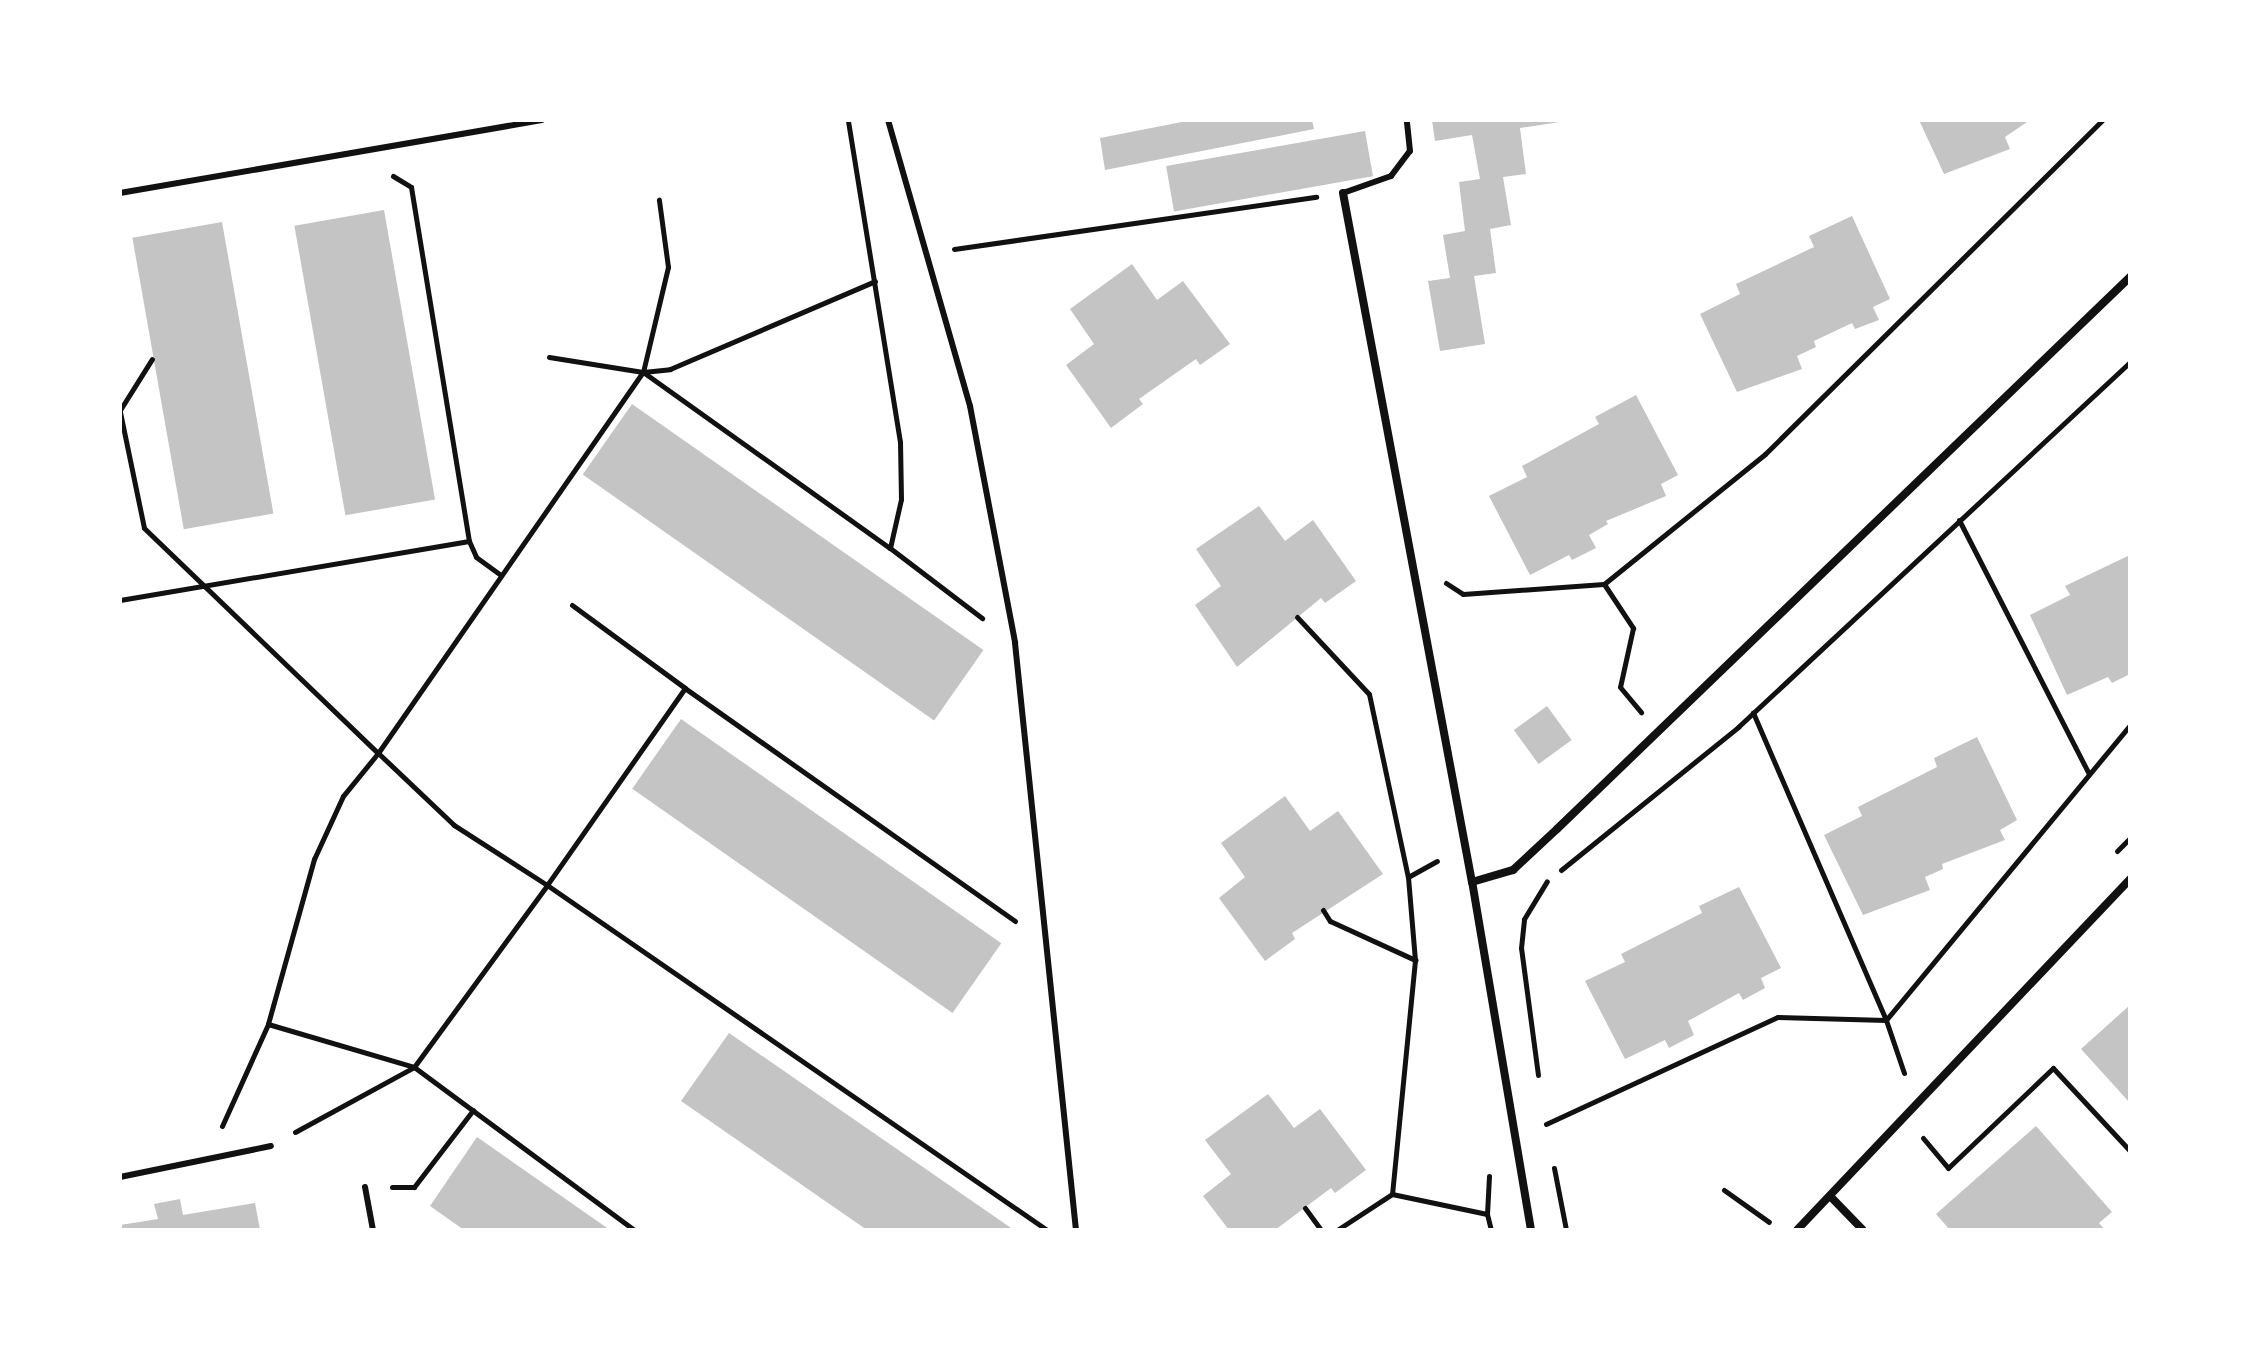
<!DOCTYPE html>
<style>
body{margin:0}
#map{position:relative;width:2250px;height:1350px;overflow:hidden;background:#fff;font-family:"Asap Condensed",sans-serif}
div>[style]{position:absolute}
.building>*{inset:0;background:#c4c4c4;transform-origin:0 0}
.path>*{height:5px;margin:-2.5px;padding:0 2.5px;transform-origin:2.5px;border-radius:2.5px;background:#111}
.service>*{height:6px;margin:-3px;padding:0 3px;transform-origin:3px;border-radius:3px;background:#111}
.minor>*{height:8px;margin:-4px;padding:0 4px;transform-origin:4px;border-radius:4px;background:#111}
span{translate:-50% -50%;white-space:nowrap;text-align:center;line-height:1.15;-webkit-text-stroke:8px #fff;paint-order:stroke}
.frame{position:absolute;inset:0;border:122px solid #fff;pointer-events:none}
</style>
<div id="map">
<div class="building">
<div style="clip-path:polygon(1192px 120px,1312px 120px,1314px 129px,1105px 170px,1100px 138px)"></div>
<div style="clip-path:polygon(1432px 120px,1560px 122px,1520px 128px,1526px 174px,1503px 177px,1511px 225px,1490px 229px,1496px 273px,1474px 276px,1485px 344px,1440px 351px,1428px 281px,1450px 278px,1443px 235px,1465px 231px,1459px 182px,1480px 179px,1472px 135px,1435px 141px)"></div>
<div style="clip-path:polygon(1919px 120px,2030px 120px,2005px 137px,2010px 149px,1944px 174px)"></div>
<div style="left:1365px;top:131px;width:46px;height:202px;rotate:80deg"></div>
<div style="left:384px;top:210px;width:294px;height:91px;rotate:80deg"></div>
<div style="clip-path:polygon(1852px 216px,1890px 299px,1873px 307px,1879px 320px,1855px 329px,1852px 323px,1814px 341px,1816px 347px,1797px 356px,1802px 369px,1737px 392px,1700px 314px,1740px 294px,1736px 284px,1814px 247px,1809px 236px)"></div>
<div style="left:222px;top:222px;width:296px;height:91px;rotate:80deg"></div>
<div style="clip-path:polygon(1132px 264px,1157px 300px,1183px 281px,1230px 344px,1200px 365px,1196px 359px,1139px 399px,1143px 404px,1111px 428px,1066px 365px,1094px 344px,1070px 309px)"></div>
<div style="clip-path:polygon(1636px 395px,1678px 475px,1661px 484px,1666px 496px,1606px 521px,1608px 524px,1589px 535px,1596px 548px,1572px 560px,1569px 555px,1530px 575px,1489px 496px,1527px 477px,1522px 466px,1599px 424px,1595px 417px)"></div>
<div style="left:632px;top:404px;width:429px;height:86px;rotate:35deg"></div>
<div style="clip-path:polygon(1259px 506px,1285px 541px,1313px 520px,1356px 581px,1325px 603px,1321px 598px,1237px 667px,1195px 605px,1221px 586px,1196px 549px)"></div>
<div style="clip-path:polygon(2130px 555px,2130px 674px,2112px 683px,2108px 677px,2067px 695px,2030px 615px,2070px 595px,2065px 586px)"></div>
<div style="left:1547px;top:706px;width:42px;height:41px;rotate:54deg"></div>
<div style="left:681px;top:719px;width:391px;height:85px;rotate:35deg"></div>
<div style="clip-path:polygon(1977px 737px,2017px 820px,2000px 830px,2005px 840px,1942px 864px,1943px 869px,1925px 877px,1930px 890px,1863px 915px,1824px 835px,1862px 816px,1858px 807px,1937px 767px,1934px 758px)"></div>
<div style="clip-path:polygon(1285px 796px,1310px 831px,1338px 811px,1383px 874px,1292px 933px,1295px 939px,1265px 961px,1219px 898px,1245px 877px,1221px 843px)"></div>
<div style="clip-path:polygon(1739px 887px,1781px 968px,1761px 978px,1765px 988px,1743px 1000px,1739px 993px,1688px 1021px,1694px 1035px,1669px 1048px,1665px 1040px,1625px 1059px,1585px 981px,1625px 962px,1621px 954px,1702px 913px,1699px 906px)"></div>
<div style="clip-path:polygon(2130px 1005px,2130px 1103px,2081px 1049px)"></div>
<div style="clip-path:polygon(729px 1033px,1014px 1230px,867px 1230px,681px 1101px)"></div>
<div style="clip-path:polygon(1268px 1094px,1294px 1128px,1320px 1109px,1366px 1170px,1335px 1193px,1331px 1188px,1275px 1230px,1229px 1230px,1203px 1196px,1231px 1174px,1205px 1140px)"></div>
<div style="clip-path:polygon(2036px 1126px,2112px 1212px,2099px 1223px,2105px 1230px,1950px 1230px,1936px 1214px)"></div>
<div style="clip-path:polygon(477px 1137px,610px 1230px,464px 1230px,430px 1206px)"></div>
<div style="clip-path:polygon(180px 1199px,183px 1215px,255px 1203px,260px 1230px,120px 1230px,120px 1225px,158px 1219px,154px 1204px)"></div>
</div>
<div class="path">
<div style="left:393px;top:176px;width:21px;rotate:31deg"></div>
<div style="left:411px;top:187px;width:359px;rotate:80.7deg"></div>
<div style="left:954px;top:249px;width:366px;rotate:-8.2deg"></div>
<div style="left:549px;top:357px;width:95px;rotate:9.1deg"></div>
<div style="left:643px;top:372px;width:303px;rotate:35.5deg"></div>
<div style="left:890px;top:548px;width:50px;rotate:-77.3deg"></div>
<div style="left:901px;top:499px;width:57px;rotate:-91deg"></div>
<div style="left:900px;top:442px;width:326px;rotate:-99.2deg"></div>
<div style="left:643px;top:372px;width:27px;rotate:-6deg"></div>
<div style="left:670px;top:369px;width:223px;rotate:-23.2deg"></div>
<div style="left:120px;top:410px;width:60px;rotate:-57.9deg"></div>
<div style="left:120px;top:412px;width:118px;rotate:78.3deg"></div>
<div style="left:144px;top:528px;width:325px;rotate:43.9deg"></div>
<div style="left:378px;top:753px;width:55px;rotate:129.1deg"></div>
<div style="left:343px;top:796px;width:69px;rotate:114.7deg"></div>
<div style="left:314px;top:859px;width:171px;rotate:105.6deg"></div>
<div style="left:1959px;top:520px;width:285px;rotate:62.9deg"></div>
<div style="left:890px;top:548px;width:116px;rotate:37.3deg"></div>
<div style="left:1446px;top:583px;width:20px;rotate:33deg"></div>
<div style="left:1463px;top:594px;width:141px;rotate:-4.1deg"></div>
<div style="left:1604px;top:584px;width:53px;rotate:56.6deg"></div>
<div style="left:1633px;top:628px;width:60px;rotate:102.4deg"></div>
<div style="left:1620px;top:687px;width:33px;rotate:50deg"></div>
<div style="left:1604px;top:584px;width:207px;rotate:-38.9deg"></div>
<div style="left:1765px;top:454px;width:474px;rotate:-44.7deg"></div>
<div style="left:120px;top:600px;width:354px;rotate:-9.6deg"></div>
<div style="left:469px;top:541px;width:17px;rotate:66deg"></div>
<div style="left:476px;top:557px;width:31px;rotate:36deg"></div>
<div style="left:572px;top:605px;width:140px;rotate:36.3deg"></div>
<div style="left:1297px;top:617px;width:105px;rotate:46.9deg"></div>
<div style="left:1369px;top:694px;width:187px;rotate:78deg"></div>
<div style="left:1408px;top:877px;width:83px;rotate:85.2deg"></div>
<div style="left:1415px;top:960px;width:235px;rotate:95.6deg"></div>
<div style="left:2117px;top:851px;width:18px;rotate:-45deg"></div>
<div style="left:1561px;top:870px;width:228px;rotate:-38.9deg"></div>
<div style="left:1738px;top:727px;width:536px;rotate:-42.96deg"></div>
<div style="left:1408px;top:877px;width:33px;rotate:-29deg"></div>
<div style="left:1323px;top:910px;width:13px;rotate:58deg"></div>
<div style="left:1330px;top:921px;width:94px;rotate:24.6deg"></div>
<div style="left:1015px;top:921px;width:404px;rotate:-144.8deg"></div>
<div style="left:685px;top:688px;width:241px;rotate:125deg"></div>
<div style="left:547px;top:885px;width:607px;rotate:34.61deg"></div>
<div style="left:1904px;top:1073px;width:56px;rotate:-108.8deg"></div>
<div style="left:1886px;top:1020px;width:383px;rotate:-50.4deg"></div>
<div style="left:1538px;top:1075px;width:128px;rotate:-97.6deg"></div>
<div style="left:1521px;top:948px;width:29px;rotate:-84deg"></div>
<div style="left:1524px;top:919px;width:44px;rotate:-58.8deg"></div>
<div style="left:1546px;top:1124px;width:255px;rotate:-24.8deg"></div>
<div style="left:1778px;top:1017px;width:108px;rotate:1.6deg"></div>
<div style="left:1886px;top:1020px;width:335px;rotate:-113.4deg"></div>
<div style="left:222px;top:1126px;width:112px;rotate:-65.7deg"></div>
<div style="left:268px;top:1024px;width:152px;rotate:16.4deg"></div>
<div style="left:414px;top:1067px;width:274px;rotate:36.5deg"></div>
<div style="left:295px;top:1132px;width:136px;rotate:-28.6deg"></div>
<div style="left:414px;top:1067px;width:225px;rotate:-53.8deg"></div>
<div style="left:547px;top:885px;width:111px;rotate:-147.2deg"></div>
<div style="left:454px;top:825px;width:105px;rotate:-136.5deg"></div>
<div style="left:378px;top:753px;width:464px;rotate:-55.2deg"></div>
<div style="left:643px;top:372px;width:108px;rotate:-76.6deg"></div>
<div style="left:668px;top:267px;width:68px;rotate:-97.7deg"></div>
<div style="left:1923px;top:1138px;width:39px;rotate:50deg"></div>
<div style="left:1948px;top:1168px;width:145px;rotate:-43.6deg"></div>
<div style="left:2053px;top:1068px;width:113px;rotate:47.1deg"></div>
<div style="left:1554px;top:1168px;width:63px;rotate:79deg"></div>
<div style="left:1489px;top:1176px;width:38px;rotate:93deg"></div>
<div style="left:1487px;top:1214px;width:16px;rotate:76deg"></div>
<div style="left:392px;top:1187px;width:22px"></div>
<div style="left:414px;top:1187px;width:97px;rotate:-52.5deg"></div>
<div style="left:1724px;top:1190px;width:55px;rotate:35.4deg"></div>
<div style="left:1305px;top:1208px;width:27px;rotate:54deg"></div>
<div style="left:1337px;top:1230px;width:66px;rotate:-33.2deg"></div>
<div style="left:1392px;top:1194px;width:97px;rotate:11.9deg"></div>
</div>
<div class="service">
<div style="left:888px;top:120px;width:298px;rotate:74deg"></div>
<div style="left:970px;top:406px;width:241px;rotate:79.2deg"></div>
<div style="left:1015px;top:643px;width:590px;rotate:84.07deg"></div>
<div style="left:120px;top:193px;width:428px;rotate:-9.8deg"></div>
<div style="left:1343px;top:193px;width:51px;rotate:-19.5deg"></div>
<div style="left:1391px;top:176px;width:31px;rotate:-53deg"></div>
<div style="left:1410px;top:151px;width:31px;rotate:-96deg"></div>
<div style="left:120px;top:1177px;width:154px;rotate:-11.6deg"></div>
<div style="left:365px;top:1187px;width:44px;rotate:79.5deg"></div>
</div>
<div class="minor">
<div style="left:1343px;top:193px;width:701px;rotate:79.4deg"></div>
<div style="left:1830px;top:1196px;width:47px;rotate:45.9deg"></div>
<div style="left:1531px;top:1230px;width:353px;rotate:-99.6deg"></div>
<div style="left:1472px;top:882px;width:43px;rotate:-16.3deg"></div>
<div style="left:1513px;top:870px;width:60px;rotate:-43deg"></div>
<div style="left:1557px;top:829px;width:796px;rotate:-43.93deg"></div>
<div style="left:1797px;top:1230px;width:484px;rotate:-46.5deg"></div>
</div>
<div class="frame"></div>
</div>
